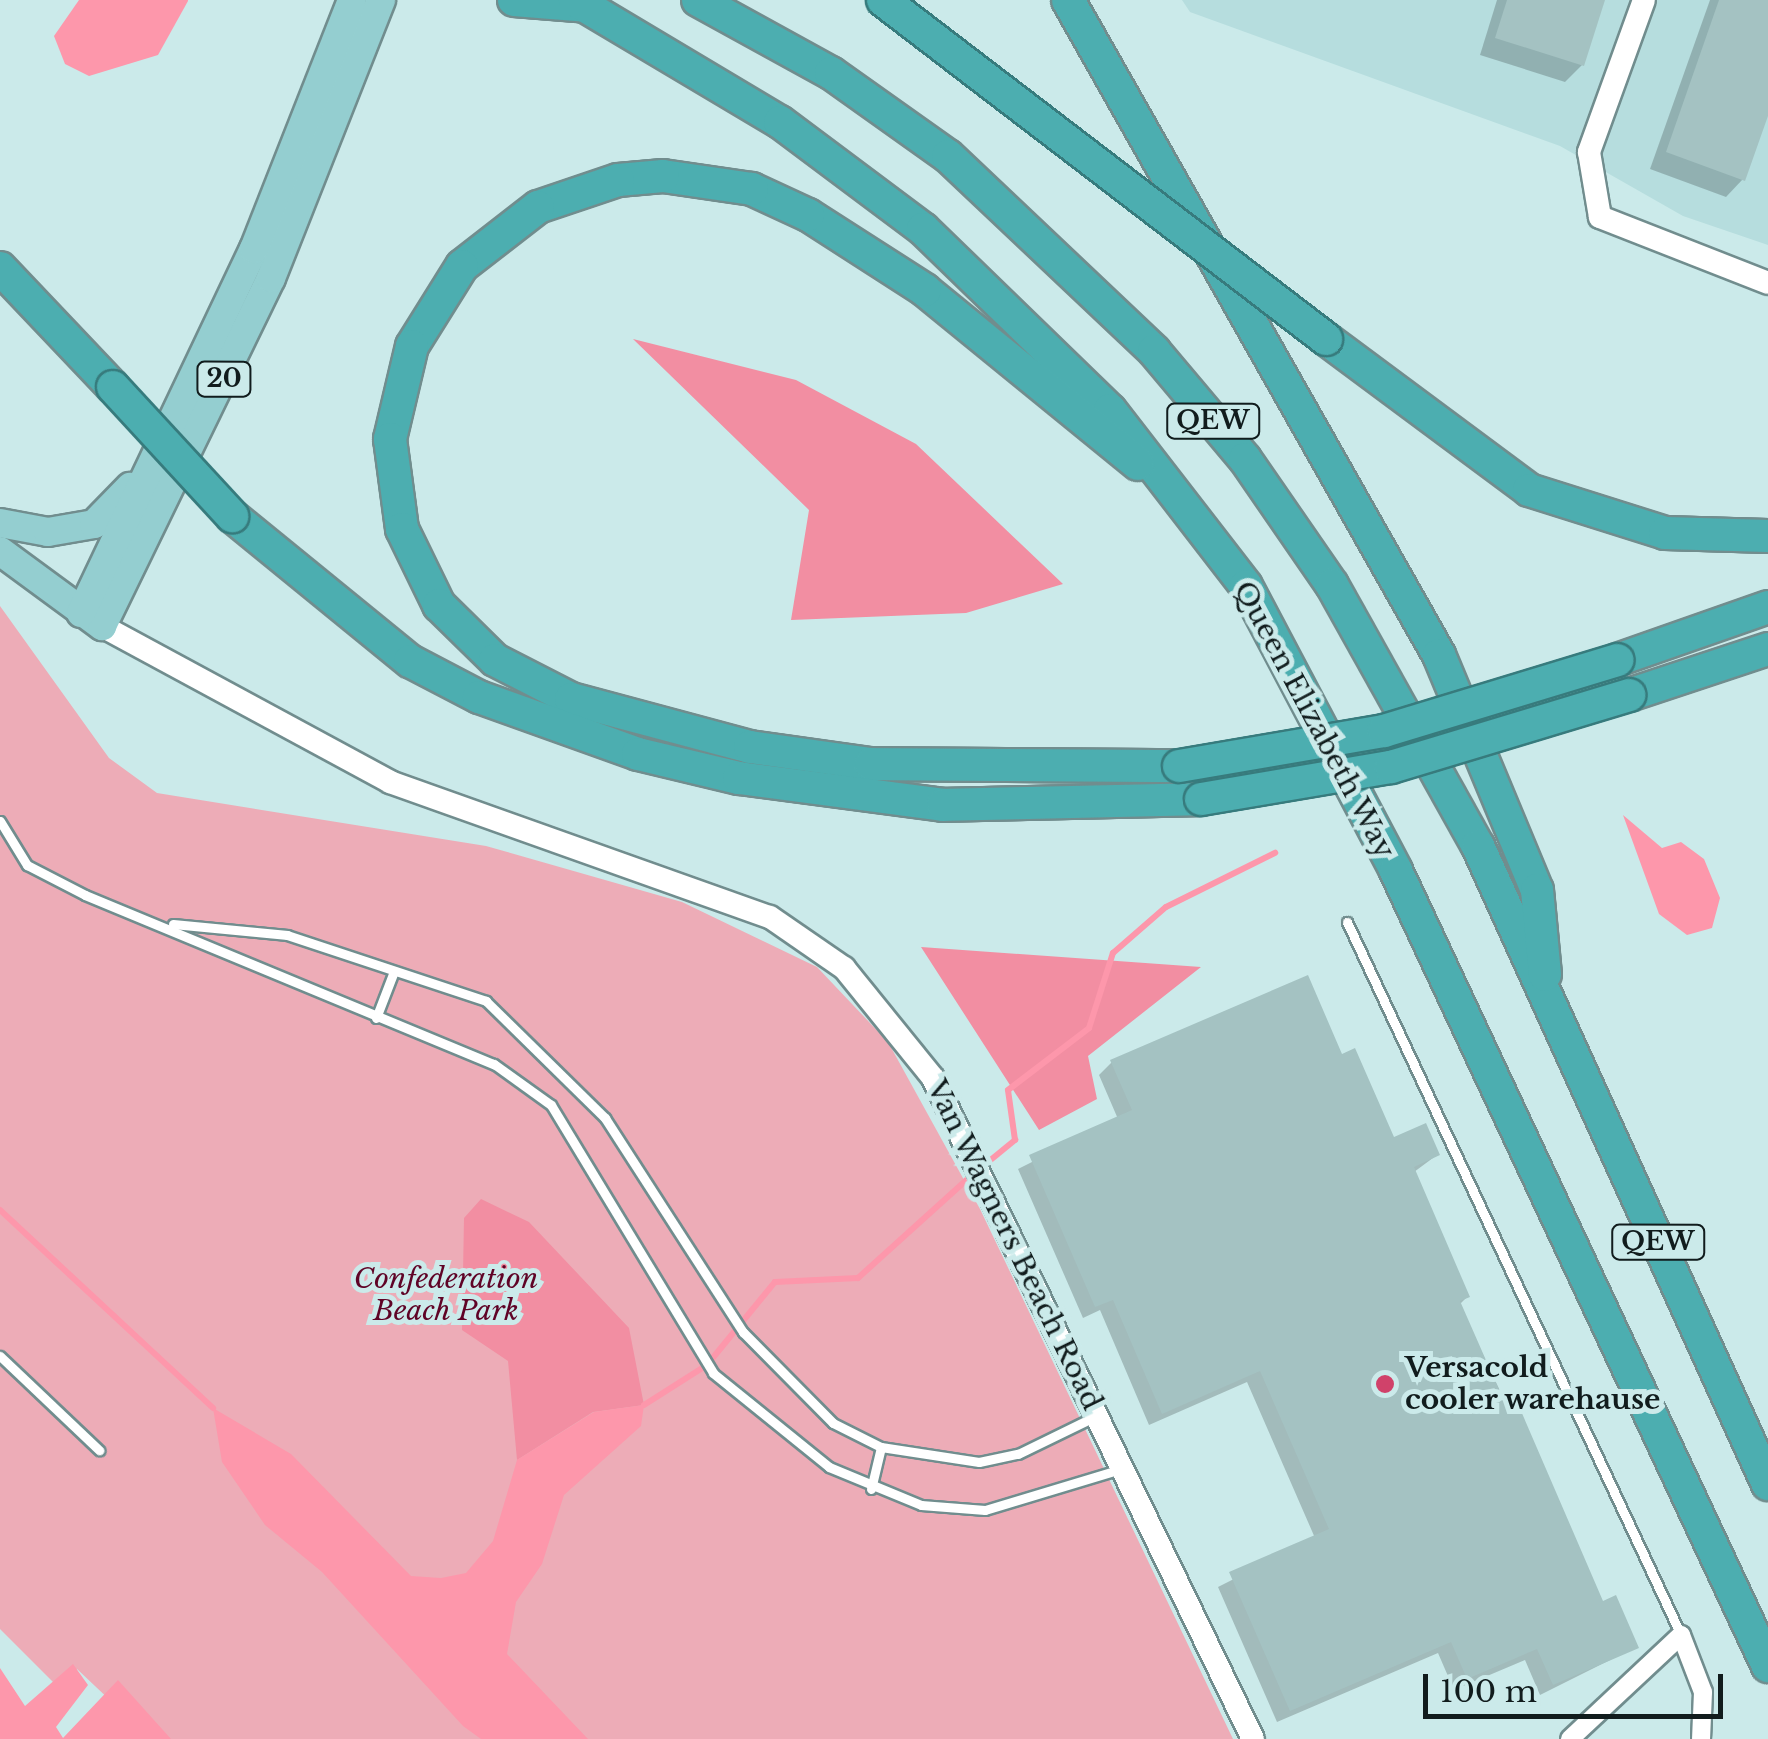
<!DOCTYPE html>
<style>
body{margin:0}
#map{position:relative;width:1768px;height:1739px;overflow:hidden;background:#cbeaea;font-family:"Libre Baskerville",serif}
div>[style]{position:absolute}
.built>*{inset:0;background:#b6ddde}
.green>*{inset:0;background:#edacb7}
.forest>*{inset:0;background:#f28ea2}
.water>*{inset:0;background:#fd97ab}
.shadow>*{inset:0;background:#0003}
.stream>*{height:6px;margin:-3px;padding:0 3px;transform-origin:3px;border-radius:3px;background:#fd97ab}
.building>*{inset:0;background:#a4c2c2}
.roads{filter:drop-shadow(2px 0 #718d8e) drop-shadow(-2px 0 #718d8e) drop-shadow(0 2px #718d8e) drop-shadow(0 -2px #718d8e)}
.service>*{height:9px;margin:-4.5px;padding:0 4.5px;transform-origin:4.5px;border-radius:4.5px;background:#fff}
.minor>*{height:18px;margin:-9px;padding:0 9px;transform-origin:9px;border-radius:9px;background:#fff}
.tertiary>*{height:22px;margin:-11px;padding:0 11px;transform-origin:11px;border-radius:11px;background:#fff}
.primary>*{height:28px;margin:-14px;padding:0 14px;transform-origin:14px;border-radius:14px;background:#94ced0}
.motorway>*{height:32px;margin:-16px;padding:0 16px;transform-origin:16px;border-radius:16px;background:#4caeb0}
.bridges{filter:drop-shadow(2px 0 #377b7d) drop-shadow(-2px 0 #377b7d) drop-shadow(0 2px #377b7d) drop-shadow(0 -2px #377b7d)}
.motorway-bridge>*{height:32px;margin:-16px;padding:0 16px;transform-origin:16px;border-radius:16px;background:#4caeb0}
.dots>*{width:28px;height:28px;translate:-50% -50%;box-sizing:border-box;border:5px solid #cbeaea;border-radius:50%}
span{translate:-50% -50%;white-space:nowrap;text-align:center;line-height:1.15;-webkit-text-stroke:10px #cbeaea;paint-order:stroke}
.shield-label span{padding:2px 8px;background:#cbeaea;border:2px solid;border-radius:8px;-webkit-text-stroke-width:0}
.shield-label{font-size:25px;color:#111c1d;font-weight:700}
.street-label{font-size:28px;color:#111c1d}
.park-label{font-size:28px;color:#5f0326;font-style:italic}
.poi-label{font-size:28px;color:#111c1d;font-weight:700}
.left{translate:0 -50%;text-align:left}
.scale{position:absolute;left:1423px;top:1674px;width:300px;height:45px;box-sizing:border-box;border:5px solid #111c1d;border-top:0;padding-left:12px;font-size:30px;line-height:35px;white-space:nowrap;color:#111c1d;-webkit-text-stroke:8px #cbeaea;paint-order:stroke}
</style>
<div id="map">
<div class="built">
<div style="clip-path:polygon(1182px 0,1768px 0,1768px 245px,1683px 216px,1560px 146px,1190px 12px)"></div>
</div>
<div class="green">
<div style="clip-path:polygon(0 606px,109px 758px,157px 793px,486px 846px,682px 902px,817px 967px,888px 1042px,980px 1209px,1233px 1739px,151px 1739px,77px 1669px,59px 1688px,0 1629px)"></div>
</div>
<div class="forest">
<div style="clip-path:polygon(633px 339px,796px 380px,916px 444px,1063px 584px,966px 613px,791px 620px,809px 510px)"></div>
<div style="clip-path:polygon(921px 947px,1201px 967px,1088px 1056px,1097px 1099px,1039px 1130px)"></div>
<div style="clip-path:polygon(481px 1199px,529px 1222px,629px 1328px,644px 1405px,593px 1412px,517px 1460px,508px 1361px,462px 1330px,464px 1218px)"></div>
</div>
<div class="water">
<div style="clip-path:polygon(79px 0,188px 0,188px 1px,158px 55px,89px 76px,65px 64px,54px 36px)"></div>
<div style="clip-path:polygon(1623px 815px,1662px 848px,1681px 842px,1704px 859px,1720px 898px,1712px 928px,1687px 935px,1659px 914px)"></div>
<div style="clip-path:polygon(644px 1405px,641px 1426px,564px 1495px,542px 1564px,516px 1602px,507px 1654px,588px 1739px,481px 1739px,463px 1726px,322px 1572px,265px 1525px,222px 1462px,213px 1408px,291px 1454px,411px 1576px,441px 1578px,466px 1573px,493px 1541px,517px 1460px,594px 1412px)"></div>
<div style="clip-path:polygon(73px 1664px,88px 1685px,56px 1727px,63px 1738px,118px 1680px,171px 1739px,0 1739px,0 1668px,25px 1706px)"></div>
</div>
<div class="shadow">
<div style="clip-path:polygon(1497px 0,1602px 0,1582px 65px,1565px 82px,1480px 55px)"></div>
<div style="clip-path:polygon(1710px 0,1768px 0,1768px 108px,1743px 179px,1726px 197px,1650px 169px)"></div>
<div style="clip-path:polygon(1341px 1057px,1393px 1141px,1437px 1155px,1414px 1172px,1468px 1296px,1459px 1305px,1602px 1604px,1636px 1647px,1540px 1695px,1525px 1660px,1454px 1690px,1438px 1653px,1277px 1722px,1218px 1587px,1315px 1538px,1247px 1382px,1149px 1425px,1100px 1310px,1083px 1318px,1018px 1169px,1118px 1119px,1099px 1075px,1112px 1062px)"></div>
</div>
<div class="stream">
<div style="left:982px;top:1167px;width:43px;rotate:-39.3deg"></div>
<div style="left:1015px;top:1140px;width:50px;rotate:-98deg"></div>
<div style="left:1008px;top:1090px;width:102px;rotate:-37.4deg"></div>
<div style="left:1089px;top:1028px;width:79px;rotate:-72.3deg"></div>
<div style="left:1113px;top:953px;width:70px;rotate:-41deg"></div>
<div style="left:1166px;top:907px;width:122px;rotate:-26.4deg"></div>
<div style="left:0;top:1210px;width:291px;rotate:42.9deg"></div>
<div style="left:644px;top:1405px;width:75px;rotate:-32.4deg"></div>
<div style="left:707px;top:1365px;width:107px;rotate:-50.7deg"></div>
<div style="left:775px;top:1282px;width:83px;rotate:-2.8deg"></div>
<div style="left:858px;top:1278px;width:154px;rotate:-42.1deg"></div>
</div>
<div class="building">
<div style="clip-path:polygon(1507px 0,1605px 0,1584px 66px,1495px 38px)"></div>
<div style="clip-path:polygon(1719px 0,1768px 0,1768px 116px,1745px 181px,1666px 152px)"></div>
<div style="clip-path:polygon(1308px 975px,1342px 1054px,1355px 1048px,1394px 1137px,1426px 1123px,1440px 1155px,1414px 1167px,1470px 1297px,1460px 1301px,1507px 1408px,1518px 1404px,1603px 1601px,1616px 1595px,1639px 1648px,1553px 1685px,1537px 1649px,1467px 1679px,1451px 1642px,1290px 1711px,1229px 1572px,1329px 1529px,1260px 1371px,1162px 1414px,1113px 1300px,1095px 1307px,1029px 1155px,1132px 1110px,1110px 1060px)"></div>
</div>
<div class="roads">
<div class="service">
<div style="left:0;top:821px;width:52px;rotate:58.5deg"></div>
<div style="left:27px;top:865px;width:65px;rotate:27.3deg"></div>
<div style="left:85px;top:895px;width:443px;rotate:22.5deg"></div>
<div style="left:494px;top:1064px;width:70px;rotate:35.7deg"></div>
<div style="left:551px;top:1105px;width:313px;rotate:58.8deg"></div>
<div style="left:713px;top:1373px;width:149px;rotate:39deg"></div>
<div style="left:829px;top:1467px;width:100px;rotate:22.4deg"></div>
<div style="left:921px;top:1505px;width:64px;rotate:4.5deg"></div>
<div style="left:985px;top:1510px;width:142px;rotate:-16.8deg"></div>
<div style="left:1347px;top:922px;width:787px;rotate:64.9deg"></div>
<div style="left:173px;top:924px;width:115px;rotate:5.5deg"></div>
<div style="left:287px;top:935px;width:210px;rotate:18.3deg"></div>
<div style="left:486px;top:1001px;width:167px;rotate:44.5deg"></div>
<div style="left:605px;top:1118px;width:255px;rotate:57.2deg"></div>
<div style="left:743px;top:1332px;width:128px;rotate:45.3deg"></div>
<div style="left:833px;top:1423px;width:54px;rotate:26.6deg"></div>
<div style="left:881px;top:1447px;width:99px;rotate:8.7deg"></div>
<div style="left:979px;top:1462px;width:40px;rotate:-12deg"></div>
<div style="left:1018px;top:1454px;width:87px;rotate:-26deg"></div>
<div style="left:376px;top:1018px;width:50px;rotate:-69deg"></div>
<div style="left:0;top:1356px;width:137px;rotate:43.5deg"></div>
<div style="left:871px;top:1489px;width:43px;rotate:-76.6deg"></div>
</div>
<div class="minor">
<div style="left:1570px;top:1739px;width:152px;rotate:-43.1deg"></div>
<div style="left:1681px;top:1635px;width:61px;rotate:68.9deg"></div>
<div style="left:1703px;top:1692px;width:47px;rotate:92.4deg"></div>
</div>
<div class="tertiary">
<div style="left:1644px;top:0;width:162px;rotate:109.9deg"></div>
<div style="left:1589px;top:152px;width:66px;rotate:80.4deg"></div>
<div style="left:1600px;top:217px;width:180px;rotate:21.4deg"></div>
<div style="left:102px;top:626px;width:328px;rotate:28.4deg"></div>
<div style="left:390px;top:782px;width:403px;rotate:19.6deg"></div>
<div style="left:770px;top:917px;width:90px;rotate:34.6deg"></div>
<div style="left:844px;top:968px;width:141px;rotate:51deg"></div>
<div style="left:933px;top:1078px;width:734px;rotate:64.17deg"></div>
</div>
<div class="primary">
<div style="left:0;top:523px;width:49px;rotate:10.6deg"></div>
<div style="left:48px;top:532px;width:47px;rotate:-9.9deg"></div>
<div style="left:94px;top:524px;width:52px;rotate:-45.8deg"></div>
<div style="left:0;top:551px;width:127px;rotate:36.3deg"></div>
<div style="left:102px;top:626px;width:387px;rotate:-64.1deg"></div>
<div style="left:271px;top:278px;width:299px;rotate:-68.4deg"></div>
<div style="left:81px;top:613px;width:403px;rotate:-64.6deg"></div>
<div style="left:254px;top:249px;width:268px;rotate:-68.5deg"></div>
</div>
<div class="motorway">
<div style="left:514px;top:0;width:75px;rotate:4.6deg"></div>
<div style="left:575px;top:0;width:239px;rotate:30.8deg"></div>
<div style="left:780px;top:122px;width:179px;rotate:36.8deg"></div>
<div style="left:923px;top:229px;width:260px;rotate:44.1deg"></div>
<div style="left:1110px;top:410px;width:222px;rotate:52.3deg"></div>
<div style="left:1246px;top:586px;width:322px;rotate:62.2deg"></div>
<div style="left:1396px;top:871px;width:878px;rotate:64.92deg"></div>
<div style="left:698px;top:0;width:152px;rotate:28.8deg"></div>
<div style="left:831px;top:73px;width:143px;rotate:35.4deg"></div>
<div style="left:948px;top:156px;width:284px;rotate:43.4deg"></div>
<div style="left:1154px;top:351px;width:141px;rotate:49.9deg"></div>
<div style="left:1245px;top:459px;width:153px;rotate:55.4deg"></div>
<div style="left:1332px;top:585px;width:299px;rotate:60.8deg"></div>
<div style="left:1478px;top:846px;width:701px;rotate:65.56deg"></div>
<div style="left:1068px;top:0;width:753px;rotate:60.47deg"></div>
<div style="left:1439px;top:655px;width:255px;rotate:67.4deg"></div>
<div style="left:1537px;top:890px;width:85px;rotate:84.6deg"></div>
<div style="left:0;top:268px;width:164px;rotate:46.5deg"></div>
<div style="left:1326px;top:339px;width:253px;rotate:36.6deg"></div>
<div style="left:1529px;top:490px;width:143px;rotate:17.5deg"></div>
<div style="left:1665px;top:533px;width:103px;rotate:1.7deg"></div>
<div style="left:1138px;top:464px;width:275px;rotate:-140.8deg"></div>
<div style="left:925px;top:290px;width:139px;rotate:-147.3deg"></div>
<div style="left:808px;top:215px;width:62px;rotate:-155.1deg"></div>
<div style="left:752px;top:189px;width:90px;rotate:-171.7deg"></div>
<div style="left:663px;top:176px;width:45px;rotate:174.9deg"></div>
<div style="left:618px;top:180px;width:84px;rotate:161.4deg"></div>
<div style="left:538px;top:207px;width:96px;rotate:142.2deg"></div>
<div style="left:462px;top:266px;width:94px;rotate:122deg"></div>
<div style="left:412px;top:346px;width:96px;rotate:103.3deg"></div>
<div style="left:390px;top:439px;width:91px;rotate:82.4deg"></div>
<div style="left:402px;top:529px;width:85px;rotate:64deg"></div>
<div style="left:439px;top:605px;width:78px;rotate:44.5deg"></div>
<div style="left:495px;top:660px;width:85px;rotate:27.2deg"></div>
<div style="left:571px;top:699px;width:185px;rotate:15deg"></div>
<div style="left:750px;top:747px;width:122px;rotate:8deg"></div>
<div style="left:871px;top:764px;width:308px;rotate:0.4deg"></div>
<div style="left:232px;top:516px;width:230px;rotate:39.2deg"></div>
<div style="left:410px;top:661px;width:78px;rotate:27.6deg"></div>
<div style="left:479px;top:697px;width:169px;rotate:19.7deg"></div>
<div style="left:638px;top:754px;width:104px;rotate:13.4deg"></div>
<div style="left:739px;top:778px;width:206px;rotate:7.5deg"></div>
<div style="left:943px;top:805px;width:258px;rotate:-1.3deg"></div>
<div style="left:1617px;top:660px;width:160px;rotate:-19.3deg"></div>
<div style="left:1629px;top:695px;width:146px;rotate:-18.3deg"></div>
</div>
</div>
<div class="bridges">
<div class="motorway-bridge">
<div style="left:883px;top:0;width:558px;rotate:37.42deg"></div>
<div style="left:113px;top:387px;width:176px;rotate:47.3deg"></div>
<div style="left:1179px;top:766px;width:208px;rotate:-9.7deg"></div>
<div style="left:1384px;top:731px;width:244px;rotate:-16.9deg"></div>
<div style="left:1201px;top:799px;width:193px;rotate:-9.6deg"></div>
<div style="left:1391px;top:767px;width:249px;rotate:-16.8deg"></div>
</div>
</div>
<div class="dots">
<div style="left:1385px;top:1384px;background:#d0426a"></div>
</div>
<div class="shield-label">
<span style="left:224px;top:379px">20</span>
<span style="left:1213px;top:421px">QEW</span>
<span style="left:1658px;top:1242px">QEW</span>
</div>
<div class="street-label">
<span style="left:1314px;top:720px;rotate:62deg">Queen Elizabeth Way</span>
<span style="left:1014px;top:1245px;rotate:64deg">Van Wagners Beach Road</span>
</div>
<div class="park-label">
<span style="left:446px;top:1295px">Confederation<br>Beach Park</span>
</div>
<div class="poi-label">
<span class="left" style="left:1405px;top:1384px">Versacold<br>cooler warehause</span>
</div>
<div class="scale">100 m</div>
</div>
